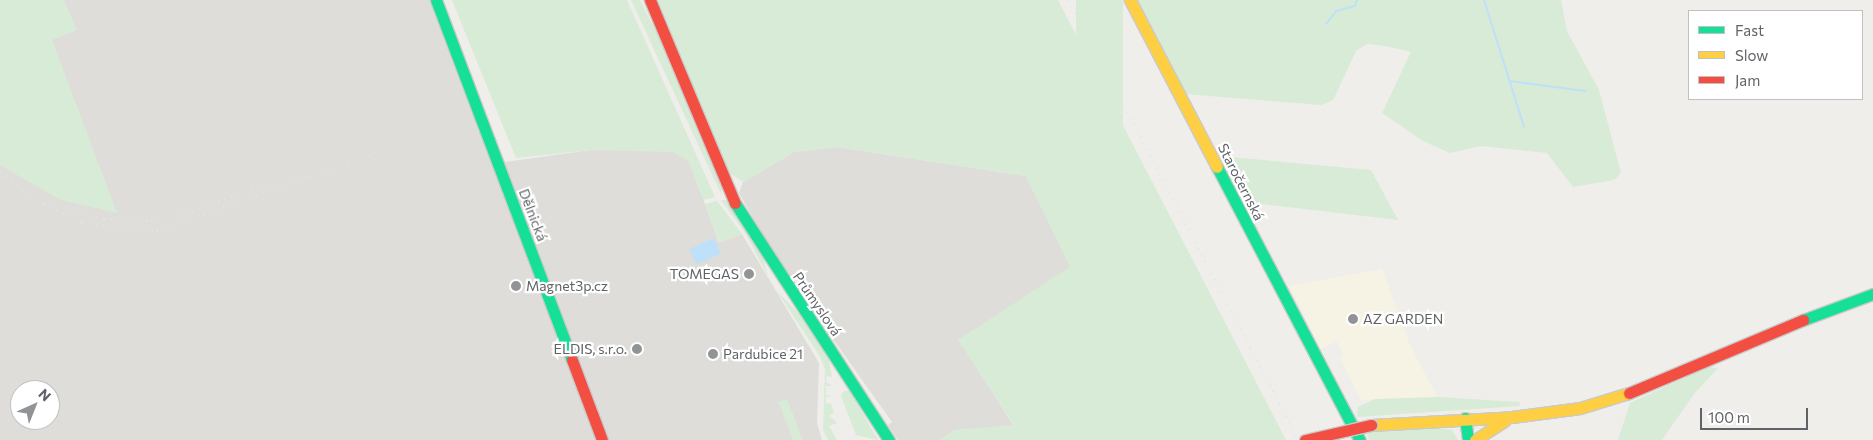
<!DOCTYPE html>
<meta charset="utf-8">
<style>
body{margin:0}
#map{position:relative;width:1873px;height:440px;overflow:hidden;background:#efeeea;font-family:Commissioner,sans-serif}
div>[style]{position:absolute}
.commercial>*{inset:0;background:#f7f3e4}
.industrial>*{inset:0;background:#dfddda}
.green>*{inset:0;background:#d8ebd6;transform-origin:0 0}
.water>*{inset:0;background:#bfe0f9;transform-origin:0 0}
.stream>*{height:2px;margin:-1px;padding:0 1px;transform-origin:1px;border-radius:1px;background:#bfe0f9}
.roads{filter:drop-shadow(1px 0 #cacacb) drop-shadow(-1px 0 #cacacb) drop-shadow(0 1px #cacacb) drop-shadow(0 -1px #cacacb)}
.fast>*{height:11px;margin:-5.5px;padding:0 5.5px;transform-origin:5.5px;border-radius:5.5px;background:#16e098}
.slow>*{height:11px;margin:-5.5px;padding:0 5.5px;transform-origin:5.5px;border-radius:5.5px;background:#ffcf43}
.jam>*{height:11px;margin:-5.5px;padding:0 5.5px;transform-origin:5.5px;border-radius:5.5px;background:#f24e42}
.rail>*{height:2px;margin-top:-1px;transform-origin:0;background:repeating-linear-gradient(90deg,#e4e4e4 0 1px,transparent 0 7px)}
.bridges{filter:drop-shadow(1px 0 #cacacb) drop-shadow(-1px 0 #cacacb) drop-shadow(0 1px #cacacb) drop-shadow(0 -1px #cacacb)}
.jam-bridge>*{height:11px;margin:-5.5px;padding:0 5.5px;transform-origin:5.5px;border-radius:5.5px;background:#f24e42}
.dots>*{width:14px;height:14px;translate:-50% -50%;box-sizing:border-box;border:2px solid #fff;border-radius:50%}
span{translate:-50% -50%;white-space:nowrap;text-align:center;line-height:1.15;-webkit-text-stroke:4.5px #fff;paint-order:stroke}
.street-label{font-size:14px;color:#5f6368}
.poi-label{font-size:14px;color:#5f6368}
.right{translate:-100% -50%;text-align:right}
.left{translate:0 -50%;text-align:left}
.legend{position:absolute;left:1688px;top:10px;width:175px;height:90px;box-sizing:border-box;background:#fff;border:1px solid #bfc1c3;margin:0;padding:6px 9px;list-style:none;font-size:15px;color:#5f6368}
.legend li{display:flex;align-items:center;gap:10px;height:25px}
.legend b{width:25px;border:1px solid #bfc1c3}
.north{position:absolute;left:10px;top:380px;width:50px;height:50px;box-sizing:border-box;background:#fff;border:1px solid #bfc1c3;border-radius:50%;rotate:44deg;font-size:14px;font-weight:700;line-height:20px;text-align:center;color:#5f6368}
.north::after{content:'';display:block;margin:auto;width:18px;height:22px;background:#919496;clip-path:polygon(50% 0,100% 100%,50% 72%,0 100%)}
.scale{position:absolute;left:1700px;top:408px;width:108px;height:22px;box-sizing:border-box;border:2px solid #5f6368;border-top:0;padding-left:6px;font-size:15px;line-height:18px;white-space:nowrap;color:#5f6368;-webkit-text-stroke:4px #fff;paint-order:stroke}
</style>
<div id="map">
<div class="commercial">
<div style="clip-path:polygon(1382px 269px,1410px 345px,1437px 397px,1361px 400px,1340px 358px,1343px 353px,1337px 341px,1321px 349px,1289px 286px)"></div>
</div>
<div class="industrial">
<div style="clip-path:polygon(evenodd,0 0,429px 0,491px 164px,591px 150px,651px 149px,674px 152px,689px 161px,719px 242px,742px 234px,819px 363px,817px 423px,822px 440px,0 440px,0 0,20px 390px,50px 390px,50px 420px,20px 420px,20px 390px)"></div>
<div style="clip-path:polygon(837px 147px,1026px 176px,1071px 267px,959px 340px,1014px 426px,955px 430px,940px 440px,898px 440px,888px 425px,892px 422px,806px 301px,807px 292px,798px 278px,793px 281px,765px 239px,739px 193px,743px 182px,794px 152px)"></div>
</div>
<div class="green">
<div style="clip-path:polygon(0 0,64px 0,77px 30px,52px 40px,117px 213px,61px 200px,0 165px)"></div>
<div style="clip-path:polygon(452px 0,627px 0,715px 197px,703px 200px,689px 161px,674px 152px,591px 150px,516px 158px)"></div>
<div style="clip-path:polygon(631px 0,640px 0,660px 39px,722px 189px,721px 194px)"></div>
<div style="clip-path:polygon(658px 0,1058px 0,1286px 440px,940px 440px,955px 430px,1014px 425px,958px 340px,1070px 267px,1026px 176px,837px 147px,794px 152px,743px 182px,728px 172px)"></div>
<div style="left:1076px;top:0;width:47px;height:488px"></div>
<div style="clip-path:polygon(1136px 0,1561px 0,1567px 31px,1599px 90px,1621px 173px,1614px 180px,1573px 187px,1547px 153px,1481px 146px,1450px 153px,1423px 141px,1382px 113px,1411px 52px,1385px 46px,1367px 44px,1356px 51px,1333px 100px,1321px 105px,1185px 94px)"></div>
<div style="clip-path:polygon(1230px 157px,1371px 170px,1398px 220px,1262px 204px,1249px 209px,1223px 158px)"></div>
<div style="clip-path:polygon(721px 200px,727px 200px,763px 258px,768px 276px,745px 233px)"></div>
<div style="clip-path:polygon(717px 201px,742px 234px,720px 243px,705px 204px)"></div>
<div style="clip-path:polygon(776px 290px,800px 315px,829px 360px,832px 377px,827px 376px,826px 382px,832px 386px,826px 386px,826px 395px,832px 397px,826px 397px,826px 403px,831px 404px,834px 413px,829px 415px,837px 423px,829px 426px,837px 440px,828px 440px,823px 430px,825px 370px,820px 356px)"></div>
<div style="clip-path:polygon(1708px 367px,1718px 368px,1694px 394px,1662px 440px,1618px 440px,1630px 403px)"></div>
<div style="clip-path:polygon(844px 391px,850px 391px,878px 440px,856px 435px,841px 396px)"></div>
<div style="clip-path:polygon(1437px 397px,1519px 402px,1520px 406px,1357px 417px,1358px 407px,1375px 399px)"></div>
<div style="left:787px;top:399px;width:44px;height:9px;rotate:69deg"></div>
<div style="clip-path:polygon(1433px 427px,1452px 430px,1458px 440px,1369px 440px,1366px 431px)"></div>
</div>
<div class="water">
<div style="left:714px;top:238px;width:17px;height:27px;rotate:66deg"></div>
</div>
<div class="stream">
<div style="left:1484px;top:0;width:133px;rotate:72.5deg"></div>
<div style="left:1326px;top:24px;width:16px;rotate:-52deg"></div>
<div style="left:1336px;top:11px;width:20px;rotate:-15deg"></div>
<div style="left:1355px;top:6px;width:6px;rotate:-72deg"></div>
<div style="left:1510px;top:81px;width:76px;rotate:7.6deg"></div>
</div>
<div class="roads">
<div class="fast">
<div style="left:436px;top:0;width:385px;rotate:69.3deg"></div>
<div style="left:1217px;top:167px;width:308px;rotate:62.4deg"></div>
<div style="left:735px;top:203px;width:283px;rotate:57deg"></div>
<div style="left:1803px;top:320px;width:75px;rotate:-20.4deg"></div>
<div style="left:1465px;top:418px;width:22px;rotate:82deg"></div>
</div>
<div class="slow">
<div style="left:1130px;top:0;width:188px;rotate:62.5deg"></div>
<div style="left:1371px;top:425px;width:141px;rotate:-3.2deg"></div>
<div style="left:1512px;top:417px;width:69px;rotate:-7.5deg"></div>
<div style="left:1580px;top:408px;width:51px;rotate:-17deg"></div>
<div style="left:1475px;top:440px;width:35px;rotate:-33deg"></div>
</div>
<div class="jam">
<div style="left:650px;top:0;width:220px;rotate:67.3deg"></div>
<div style="left:572px;top:360px;width:85px;rotate:69.4deg"></div>
<div style="left:1629px;top:393px;width:189px;rotate:-22.8deg"></div>
</div>
</div>
<div class="rail">
<div style="left:1069px;top:0;width:496px;rotate:62.5deg"></div>
<div style="left:0;top:172px;width:40px;rotate:39deg"></div>
<div style="left:31px;top:197px;width:57px;rotate:27deg"></div>
<div style="left:82px;top:223px;width:75px;rotate:6.1deg"></div>
<div style="left:157px;top:231px;width:228px;rotate:-19.5deg"></div>
<div style="left:69px;top:211px;width:36px;rotate:13deg"></div>
<div style="left:104px;top:219px;width:47px;rotate:2.4deg"></div>
<div style="left:151px;top:221px;width:49px;rotate:-14.3deg"></div>
<div style="left:198px;top:209px;width:65px;rotate:-19.8deg"></div>
</div>
<div class="bridges">
<div class="jam-bridge">
<div style="left:1305px;top:440px;width:68px;rotate:-12.8deg"></div>
</div>
</div>
<div class="dots">
<div style="left:749px;top:274px;background:#919496"></div>
<div style="left:516px;top:286px;background:#919496"></div>
<div style="left:1353px;top:319px;background:#919496"></div>
<div style="left:637px;top:349px;background:#919496"></div>
<div style="left:713px;top:354px;background:#919496"></div>
</div>
<div class="street-label">
<span style="left:1241px;top:182px;rotate:63deg">Staročernská</span>
<span style="left:533px;top:215px;rotate:69deg">Dělnická</span>
<span style="left:817px;top:304px;rotate:56deg">Průmyslová</span>
</div>
<div class="poi-label">
<span class="right" style="left:739px;top:274px">TOMEGAS</span>
<span class="left" style="left:526px;top:286px">Magnet3p.cz</span>
<span class="left" style="left:1363px;top:319px">AZ GARDEN</span>
<span class="right" style="left:627px;top:349px">ELDIS, s.r.o.</span>
<span class="left" style="left:723px;top:354px">Pardubice 21</span>
</div>
<ul class="legend">
<li><b style="height:6px;background:#16e098"></b>Fast</li>
<li><b style="height:6px;background:#ffcf43"></b>Slow</li>
<li><b style="height:6px;background:#f24e42"></b>Jam</li>
</ul>
<div class="north">N</div>
<div class="scale">100 m</div>
</div>
